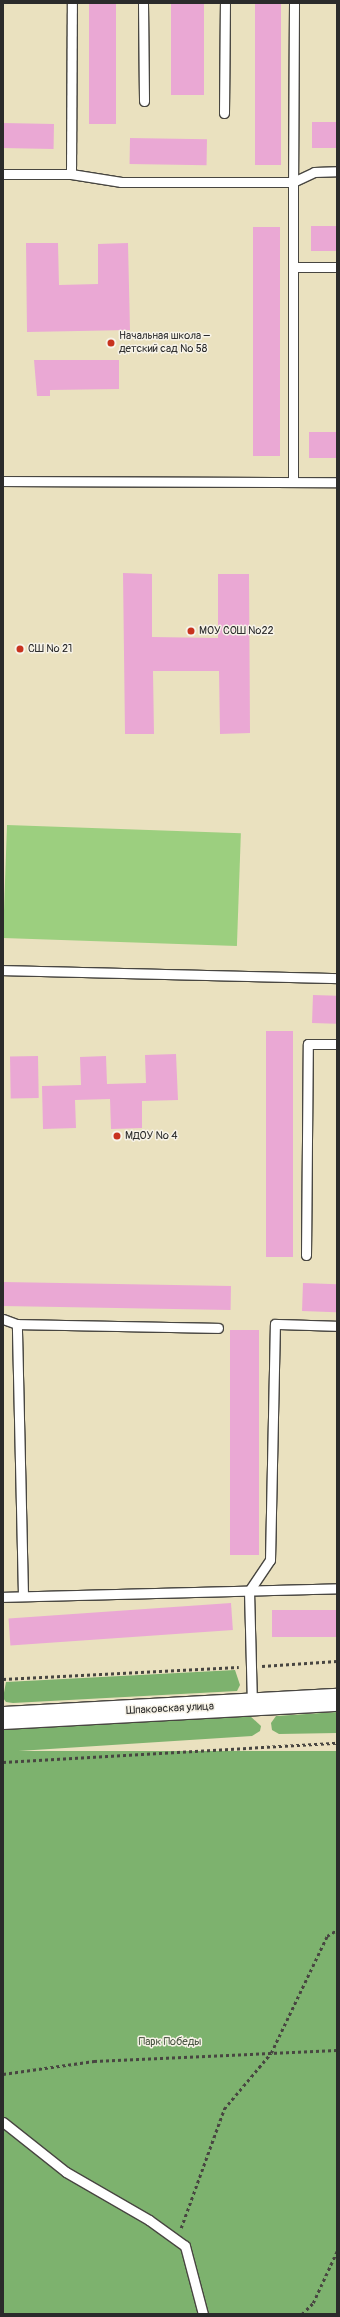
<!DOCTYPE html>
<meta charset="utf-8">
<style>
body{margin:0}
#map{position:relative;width:340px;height:2317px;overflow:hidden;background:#eae1bf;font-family:Pangolin,sans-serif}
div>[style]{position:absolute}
.green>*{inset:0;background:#9ccf7f;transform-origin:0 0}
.forest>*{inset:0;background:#7db26e;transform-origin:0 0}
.building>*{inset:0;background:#eaa8d4;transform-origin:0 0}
.path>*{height:2.5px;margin-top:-1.25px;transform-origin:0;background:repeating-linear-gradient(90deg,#484641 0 3px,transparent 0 6px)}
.roads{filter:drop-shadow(1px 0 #484641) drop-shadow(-1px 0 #484641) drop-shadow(0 1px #484641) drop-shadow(0 -1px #484641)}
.lane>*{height:9px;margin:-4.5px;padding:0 4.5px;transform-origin:4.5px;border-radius:4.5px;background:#fff}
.secondary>*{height:22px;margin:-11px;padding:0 11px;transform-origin:11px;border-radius:11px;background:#fff}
.dots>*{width:11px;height:11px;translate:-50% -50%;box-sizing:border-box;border:2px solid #f7f3e8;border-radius:50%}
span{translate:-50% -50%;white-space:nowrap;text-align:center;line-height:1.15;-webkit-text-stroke:3px #f7f3e8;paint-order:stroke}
.poi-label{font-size:11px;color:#2b2b2b}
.left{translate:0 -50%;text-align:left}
.street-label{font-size:11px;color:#2b2b2b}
.park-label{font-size:11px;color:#475440}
.frame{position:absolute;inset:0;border:4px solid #2b2b2b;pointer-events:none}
</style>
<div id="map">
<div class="green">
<div style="left:7px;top:825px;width:234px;height:113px;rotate:2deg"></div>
</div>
<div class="forest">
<div style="clip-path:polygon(235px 1670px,240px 1685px,237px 1691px,13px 1703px,6px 1702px,3px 1698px,6px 1682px)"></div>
<div style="clip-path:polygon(337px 1712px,337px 1733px,279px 1734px,272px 1730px,271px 1723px,276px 1716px)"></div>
<div style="clip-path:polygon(249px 1715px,261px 1726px,260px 1731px,252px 1736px,3px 1752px,3px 1729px)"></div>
<div style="left:337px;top:1751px;width:563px;height:334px;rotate:90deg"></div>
</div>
<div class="building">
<div style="left:89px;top:3px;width:27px;height:121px"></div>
<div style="left:171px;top:3px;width:33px;height:92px"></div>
<div style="left:255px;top:3px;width:26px;height:162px"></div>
<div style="left:312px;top:122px;width:25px;height:26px"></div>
<div style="left:3px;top:123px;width:51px;height:25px;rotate:1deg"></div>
<div style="left:130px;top:138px;width:77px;height:26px;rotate:1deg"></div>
<div style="left:311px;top:226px;width:26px;height:25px"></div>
<div style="left:253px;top:227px;width:27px;height:229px"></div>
<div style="clip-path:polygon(26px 243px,58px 243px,59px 285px,98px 284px,98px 244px,128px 243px,130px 330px,27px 332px)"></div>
<div style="clip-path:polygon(34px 360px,119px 360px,119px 389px,50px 390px,50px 396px,37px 396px)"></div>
<div style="left:309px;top:432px;width:28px;height:26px"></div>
<div style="clip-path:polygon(123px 573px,152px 574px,152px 637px,218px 638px,218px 574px,249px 574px,250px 733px,220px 734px,219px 671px,153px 671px,154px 734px,125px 734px)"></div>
<div style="left:313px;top:995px;width:24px;height:28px;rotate:2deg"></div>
<div style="left:266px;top:1031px;width:27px;height:226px"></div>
<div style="clip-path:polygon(176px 1054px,178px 1100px,142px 1101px,142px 1128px,111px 1129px,110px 1099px,75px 1100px,76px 1128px,43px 1129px,42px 1086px,81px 1085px,80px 1057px,106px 1056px,107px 1084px,146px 1083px,145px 1055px)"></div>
<div style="left:38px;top:1056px;width:42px;height:28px;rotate:89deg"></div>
<div style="left:3px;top:1282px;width:228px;height:24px;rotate:1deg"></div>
<div style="left:303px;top:1283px;width:34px;height:28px;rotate:2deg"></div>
<div style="left:230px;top:1330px;width:29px;height:225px"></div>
<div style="left:231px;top:1603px;width:27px;height:223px;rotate:86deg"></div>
<div style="left:337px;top:1610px;width:27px;height:65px;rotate:90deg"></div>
</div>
<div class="path">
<div style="left:262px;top:1666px;width:75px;rotate:-3.8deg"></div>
<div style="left:3px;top:1679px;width:236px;rotate:-2.9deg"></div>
<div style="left:3px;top:1762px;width:335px;rotate:-3.3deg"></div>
<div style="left:3px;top:2074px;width:92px;rotate:-8.1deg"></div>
<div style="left:94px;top:2061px;width:243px;rotate:-2.6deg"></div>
<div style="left:181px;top:2228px;width:127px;rotate:-70.1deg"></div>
<div style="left:224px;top:2109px;width:73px;rotate:-50deg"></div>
<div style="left:271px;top:2053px;width:130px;rotate:-64.4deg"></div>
<div style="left:327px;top:1936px;width:12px;rotate:-31deg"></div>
<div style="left:302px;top:2314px;width:16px;rotate:-45deg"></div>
<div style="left:313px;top:2303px;width:57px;rotate:-65.2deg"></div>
</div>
<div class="roads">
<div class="lane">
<div style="left:143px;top:3px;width:98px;rotate:89.4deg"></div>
<div style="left:294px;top:3px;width:179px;rotate:90.3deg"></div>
<div style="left:293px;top:182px;width:23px;rotate:-25deg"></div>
<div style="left:314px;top:172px;width:23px;rotate:-2deg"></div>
<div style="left:224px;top:113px;width:110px;rotate:-89.5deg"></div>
<div style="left:3px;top:174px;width:68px"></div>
<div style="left:71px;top:174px;width:51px;rotate:9.1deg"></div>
<div style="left:121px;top:182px;width:172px"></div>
<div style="left:293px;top:182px;width:300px;rotate:90deg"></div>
<div style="left:71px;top:174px;width:171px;rotate:-89.7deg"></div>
<div style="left:295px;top:267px;width:42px"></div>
<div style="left:3px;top:481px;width:334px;rotate:0.2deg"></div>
<div style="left:3px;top:970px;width:334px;rotate:1.4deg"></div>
<div style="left:306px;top:1255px;width:211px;rotate:-89.5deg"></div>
<div style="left:308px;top:1044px;width:29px"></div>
<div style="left:3px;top:1319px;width:15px;rotate:20deg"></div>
<div style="left:23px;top:1595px;width:271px;rotate:-91.3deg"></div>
<div style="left:17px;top:1324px;width:201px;rotate:1.1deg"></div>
<div style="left:3px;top:1597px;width:334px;rotate:-1.5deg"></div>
<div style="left:252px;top:1705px;width:114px;rotate:-91.5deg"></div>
<div style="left:249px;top:1591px;width:37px;rotate:-56deg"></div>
<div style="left:270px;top:1560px;width:236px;rotate:-88.8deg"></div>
<div style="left:275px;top:1324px;width:62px;rotate:1.8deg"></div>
<div style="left:3px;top:2122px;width:80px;rotate:38.4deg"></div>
<div style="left:66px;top:2172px;width:96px;rotate:30deg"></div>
<div style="left:149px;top:2220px;width:44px;rotate:35.8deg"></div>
<div style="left:185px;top:2246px;width:70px;rotate:75.2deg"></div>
</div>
<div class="secondary">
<div style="left:3px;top:1718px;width:334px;rotate:-3.1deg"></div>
</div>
</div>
<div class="dots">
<div style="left:111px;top:343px;background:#c8321e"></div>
<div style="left:191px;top:631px;background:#c8321e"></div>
<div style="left:20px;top:649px;background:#c8321e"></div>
<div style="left:117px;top:1136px;background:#c8321e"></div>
</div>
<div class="poi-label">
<span class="left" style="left:119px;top:343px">Начальная школа –<br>детский сад № 58</span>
<span class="left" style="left:199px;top:631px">МОУ СОШ №22</span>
<span class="left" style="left:28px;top:649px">СШ № 21</span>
<span class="left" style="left:125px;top:1136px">МДОУ № 4</span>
</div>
<div class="street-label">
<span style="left:170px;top:1709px;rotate:-3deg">Шпаковская улица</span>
</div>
<div class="park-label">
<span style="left:170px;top:2042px">Парк Победы</span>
</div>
<div class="frame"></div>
</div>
